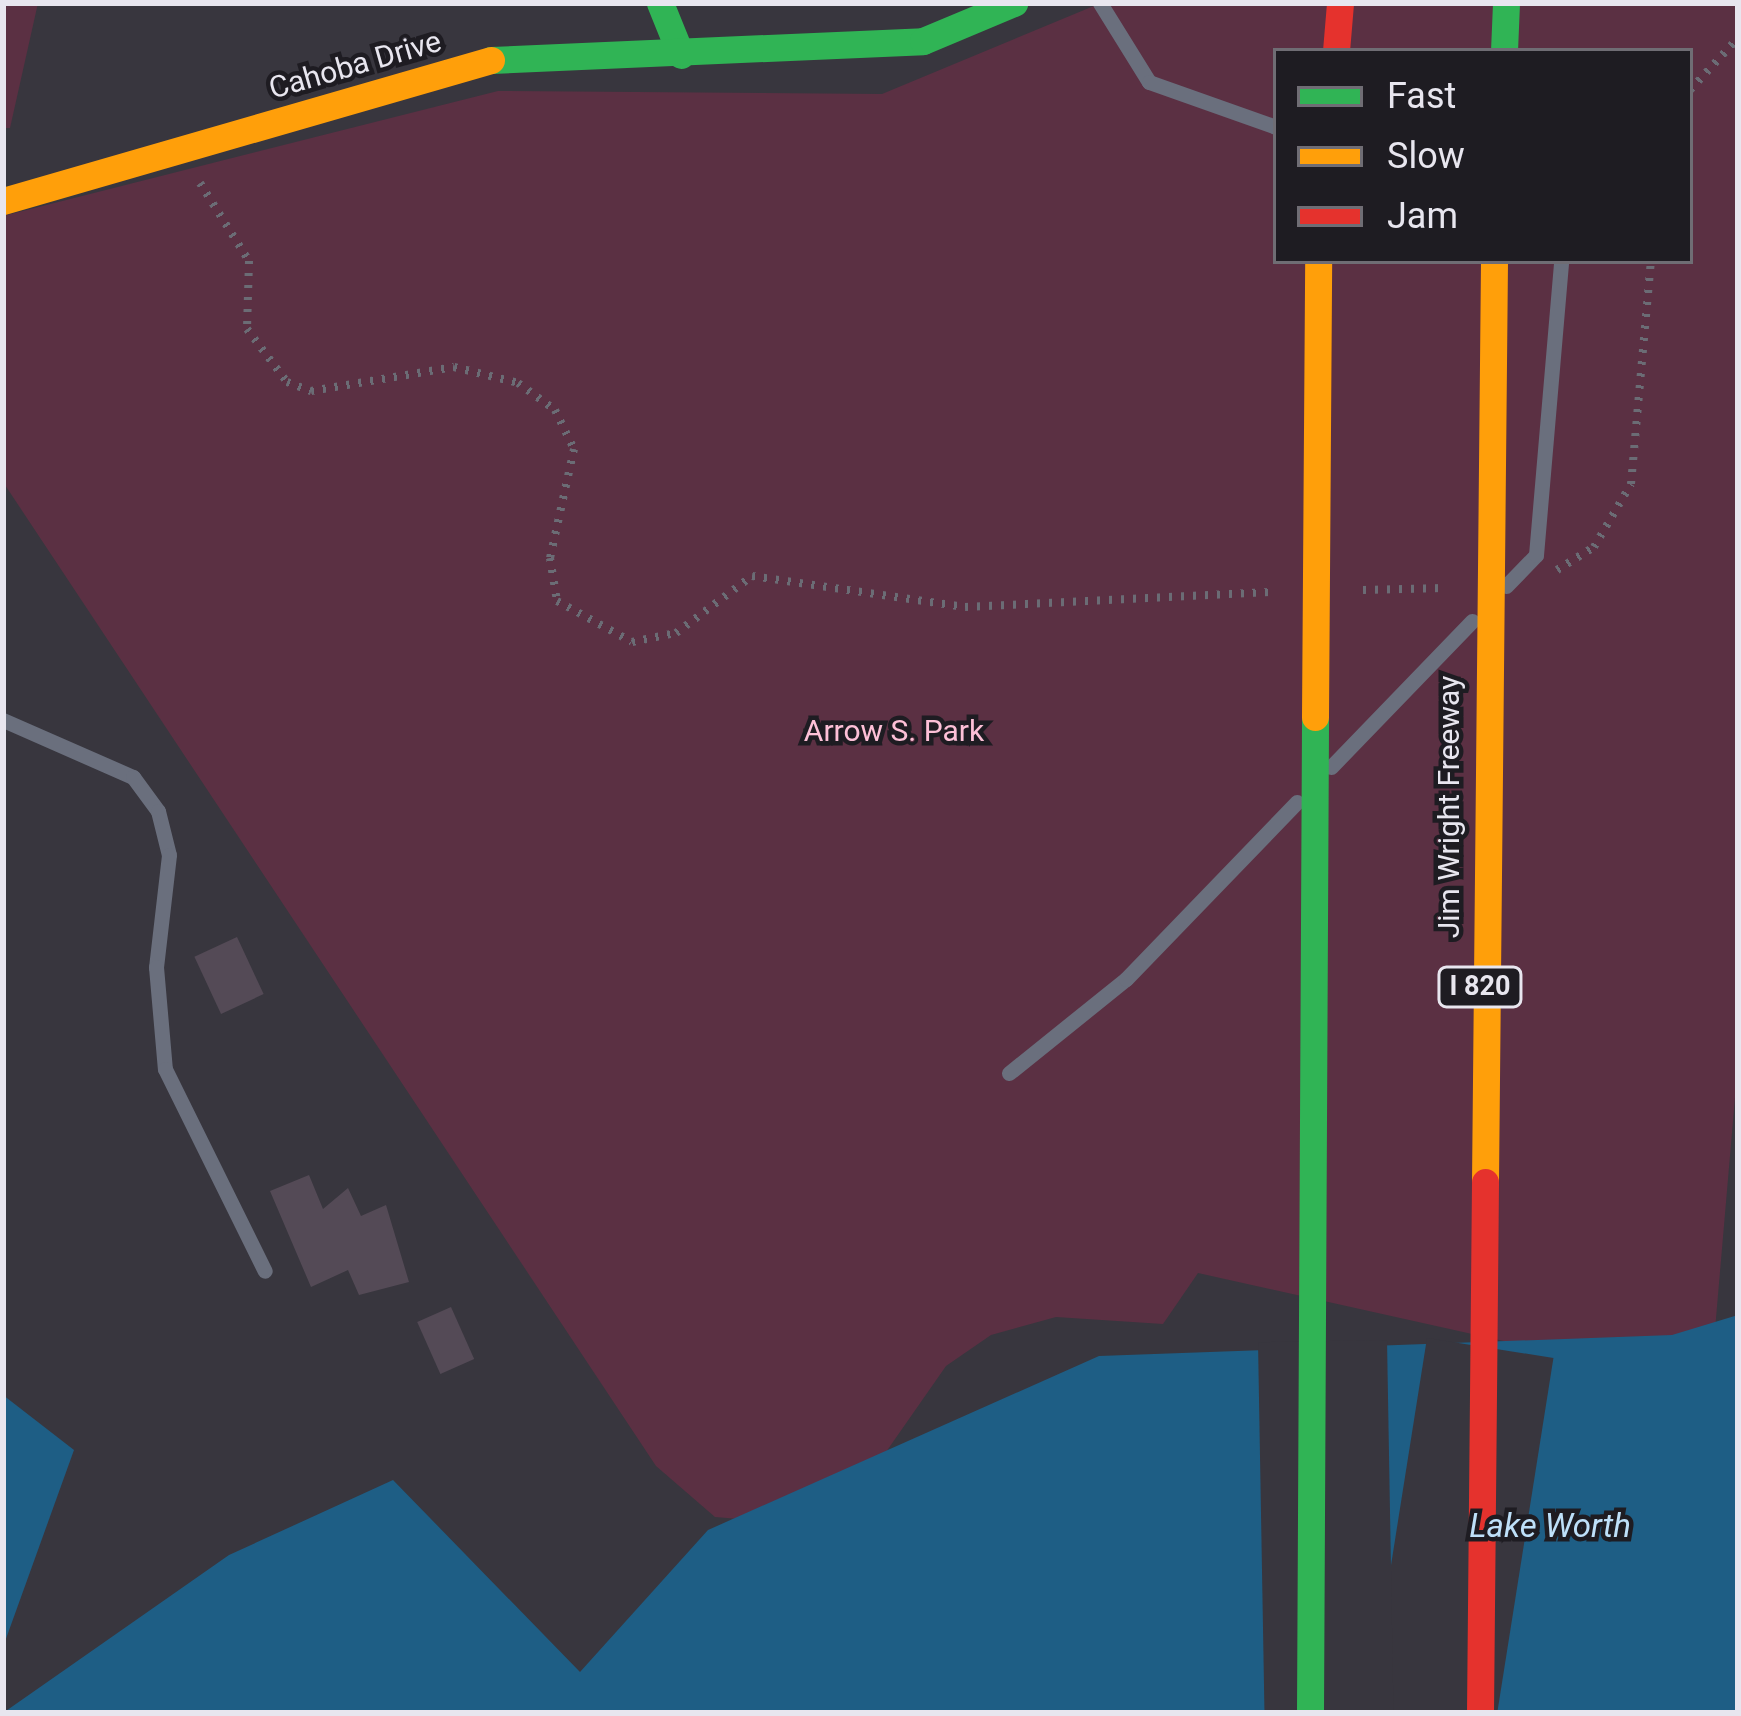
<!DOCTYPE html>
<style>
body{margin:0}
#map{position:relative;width:1741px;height:1716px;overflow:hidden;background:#38363e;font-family:Roboto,sans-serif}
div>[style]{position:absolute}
.green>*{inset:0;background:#5b3043}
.water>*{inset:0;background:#1e5e85}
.pier>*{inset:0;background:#38363e;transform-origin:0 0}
.building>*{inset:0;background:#544a56;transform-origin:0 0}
.path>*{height:8px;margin-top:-4px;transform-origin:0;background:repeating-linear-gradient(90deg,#6b6c75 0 3px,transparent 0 12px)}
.lane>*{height:15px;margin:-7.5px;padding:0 7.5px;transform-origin:7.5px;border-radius:7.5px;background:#6a6f7d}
.fast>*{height:27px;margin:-13.5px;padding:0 13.5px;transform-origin:13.5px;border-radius:13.5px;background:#30b455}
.slow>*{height:27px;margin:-13.5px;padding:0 13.5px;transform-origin:13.5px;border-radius:13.5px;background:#ff9f0a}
.jam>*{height:27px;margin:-13.5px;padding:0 13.5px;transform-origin:13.5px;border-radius:13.5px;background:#e5322d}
.fast-bridge>*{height:27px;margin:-13.5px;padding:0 13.5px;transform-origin:13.5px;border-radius:13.5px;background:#30b455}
.slow-bridge>*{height:27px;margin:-13.5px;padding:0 13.5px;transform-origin:13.5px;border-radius:13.5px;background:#ff9f0a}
.jam-bridge>*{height:27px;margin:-13.5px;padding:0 13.5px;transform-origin:13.5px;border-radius:13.5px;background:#e5322d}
span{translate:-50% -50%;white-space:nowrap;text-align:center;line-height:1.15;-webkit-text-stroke:9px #1e1c22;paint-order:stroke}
.shield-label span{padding:3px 9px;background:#1e1c22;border:3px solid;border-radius:9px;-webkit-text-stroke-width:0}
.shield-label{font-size:27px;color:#e8e6ef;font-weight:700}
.street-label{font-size:30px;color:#e8e6ef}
.park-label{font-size:30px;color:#fdc0d7}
.water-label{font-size:33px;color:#bee0f9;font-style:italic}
.frame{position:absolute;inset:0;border:6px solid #e8e6ef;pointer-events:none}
.legend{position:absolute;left:1273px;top:48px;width:420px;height:216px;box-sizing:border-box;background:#1e1c22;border:3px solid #6f6d74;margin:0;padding:15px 21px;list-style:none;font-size:36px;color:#e8e6ef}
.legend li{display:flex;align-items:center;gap:24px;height:60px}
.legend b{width:60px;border:3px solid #6f6d74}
</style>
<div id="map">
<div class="green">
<div style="clip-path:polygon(3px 3px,38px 3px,10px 128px,3px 128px)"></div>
<div style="clip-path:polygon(evenodd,1101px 3px,1738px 3px,1738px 1063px,1713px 1353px,1562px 1354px,1198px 1273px,1163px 1324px,1056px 1317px,991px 1335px,946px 1366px,879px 1462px,764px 1521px,715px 1517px,656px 1466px,3px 482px,3px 216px,498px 91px,882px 94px,1101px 3px,1276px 51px,1690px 51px,1690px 261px,1276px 261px,1276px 51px)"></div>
</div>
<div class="water">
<div style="clip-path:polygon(1738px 1315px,1738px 1713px,3px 1713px,229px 1555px,393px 1480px,580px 1672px,708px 1530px,1099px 1356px,1672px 1335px)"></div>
<div style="clip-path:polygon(3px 1395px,74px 1450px,3px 1647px)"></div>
</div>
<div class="pier">
<div style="left:1427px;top:1338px;width:128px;height:375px;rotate:9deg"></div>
<div style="left:1387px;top:1340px;width:373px;height:129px;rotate:89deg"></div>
</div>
<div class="building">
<div style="left:237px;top:937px;width:63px;height:47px;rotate:65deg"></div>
<div style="clip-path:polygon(309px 1175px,323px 1209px,348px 1188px,361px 1216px,386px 1205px,409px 1282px,359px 1295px,348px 1270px,311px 1287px,270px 1191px)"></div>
<div style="left:451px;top:1307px;width:57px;height:37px;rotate:66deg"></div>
</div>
<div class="path">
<div style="left:1690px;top:90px;width:71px;rotate:-47.3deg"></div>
<div style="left:200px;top:183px;width:92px;rotate:57.9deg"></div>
<div style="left:249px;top:261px;width:68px;rotate:91.7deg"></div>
<div style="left:247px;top:329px;width:66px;rotate:53deg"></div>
<div style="left:287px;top:382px;width:26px;rotate:21deg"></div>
<div style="left:311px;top:391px;width:145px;rotate:-9.5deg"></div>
<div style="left:454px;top:367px;width:66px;rotate:14deg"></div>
<div style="left:518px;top:383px;width:46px;rotate:36.1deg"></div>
<div style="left:555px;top:410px;width:43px;rotate:64deg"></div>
<div style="left:574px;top:449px;width:112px;rotate:102.4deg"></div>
<div style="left:550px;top:558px;width:44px;rotate:80.8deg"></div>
<div style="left:557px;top:601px;width:85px;rotate:28.7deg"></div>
<div style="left:632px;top:642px;width:45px;rotate:-11.6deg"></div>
<div style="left:676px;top:633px;width:95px;rotate:-36.9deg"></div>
<div style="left:752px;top:576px;width:215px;rotate:8.3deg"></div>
<div style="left:965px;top:607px;width:305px;rotate:-2.8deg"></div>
<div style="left:1557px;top:570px;width:44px;rotate:-31.9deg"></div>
<div style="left:1594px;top:547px;width:73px;rotate:-59.6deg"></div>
<div style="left:1631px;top:484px;width:224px;rotate:-84.9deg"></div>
<div style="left:1363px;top:590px;width:81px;rotate:-1.4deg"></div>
</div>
<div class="lane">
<div style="left:1100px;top:3px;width:93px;rotate:58.2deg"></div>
<div style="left:1149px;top:82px;width:135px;rotate:19.5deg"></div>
<div style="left:1506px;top:586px;width:43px;rotate:-45.9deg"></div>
<div style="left:1536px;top:555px;width:295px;rotate:-85.1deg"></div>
<div style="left:3px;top:720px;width:142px;rotate:23.7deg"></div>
<div style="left:133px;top:777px;width:42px;rotate:53.7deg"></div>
<div style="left:158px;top:811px;width:45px;rotate:76deg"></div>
<div style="left:169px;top:855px;width:113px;rotate:96.6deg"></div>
<div style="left:156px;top:967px;width:102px;rotate:85deg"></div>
<div style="left:165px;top:1069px;width:225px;rotate:63.7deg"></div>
<div style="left:1331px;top:767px;width:203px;rotate:-46deg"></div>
<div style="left:1009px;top:1073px;width:150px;rotate:-38.8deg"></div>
<div style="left:1126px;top:979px;width:246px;rotate:-46deg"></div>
</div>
<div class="fast">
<div style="left:660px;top:3px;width:56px;rotate:68deg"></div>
<div style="left:1504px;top:51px;width:48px;rotate:-87.6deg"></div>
<div style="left:491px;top:60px;width:432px;rotate:-2.5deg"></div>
<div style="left:923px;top:41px;width:99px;rotate:-22.7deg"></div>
</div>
<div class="slow">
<div style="left:3px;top:201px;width:508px;rotate:-16.12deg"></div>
</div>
<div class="jam">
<div style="left:1336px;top:51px;width:48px;rotate:-85.2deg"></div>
</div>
<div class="fast-bridge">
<div style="left:1310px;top:1713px;width:996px;rotate:-89.71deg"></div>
</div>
<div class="slow-bridge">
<div style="left:1315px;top:717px;width:456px;rotate:-89.6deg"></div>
<div style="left:1485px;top:1182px;width:921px;rotate:-89.44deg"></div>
</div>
<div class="jam-bridge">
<div style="left:1480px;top:1713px;width:531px;rotate:-89.46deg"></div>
</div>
<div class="shield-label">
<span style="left:1480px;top:987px">I 820</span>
</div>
<div class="street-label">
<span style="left:355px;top:65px;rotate:-16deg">Cahoba Drive</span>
<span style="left:1449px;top:807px;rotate:-90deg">Jim Wright Freeway</span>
</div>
<div class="park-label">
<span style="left:894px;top:731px">Arrow S. Park</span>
</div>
<div class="water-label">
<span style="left:1550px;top:1526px">Lake Worth</span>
</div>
<div class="frame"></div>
<ul class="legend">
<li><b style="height:15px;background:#30b455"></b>Fast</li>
<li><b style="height:15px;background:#ff9f0a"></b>Slow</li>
<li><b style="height:15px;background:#e5322d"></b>Jam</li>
</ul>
</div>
